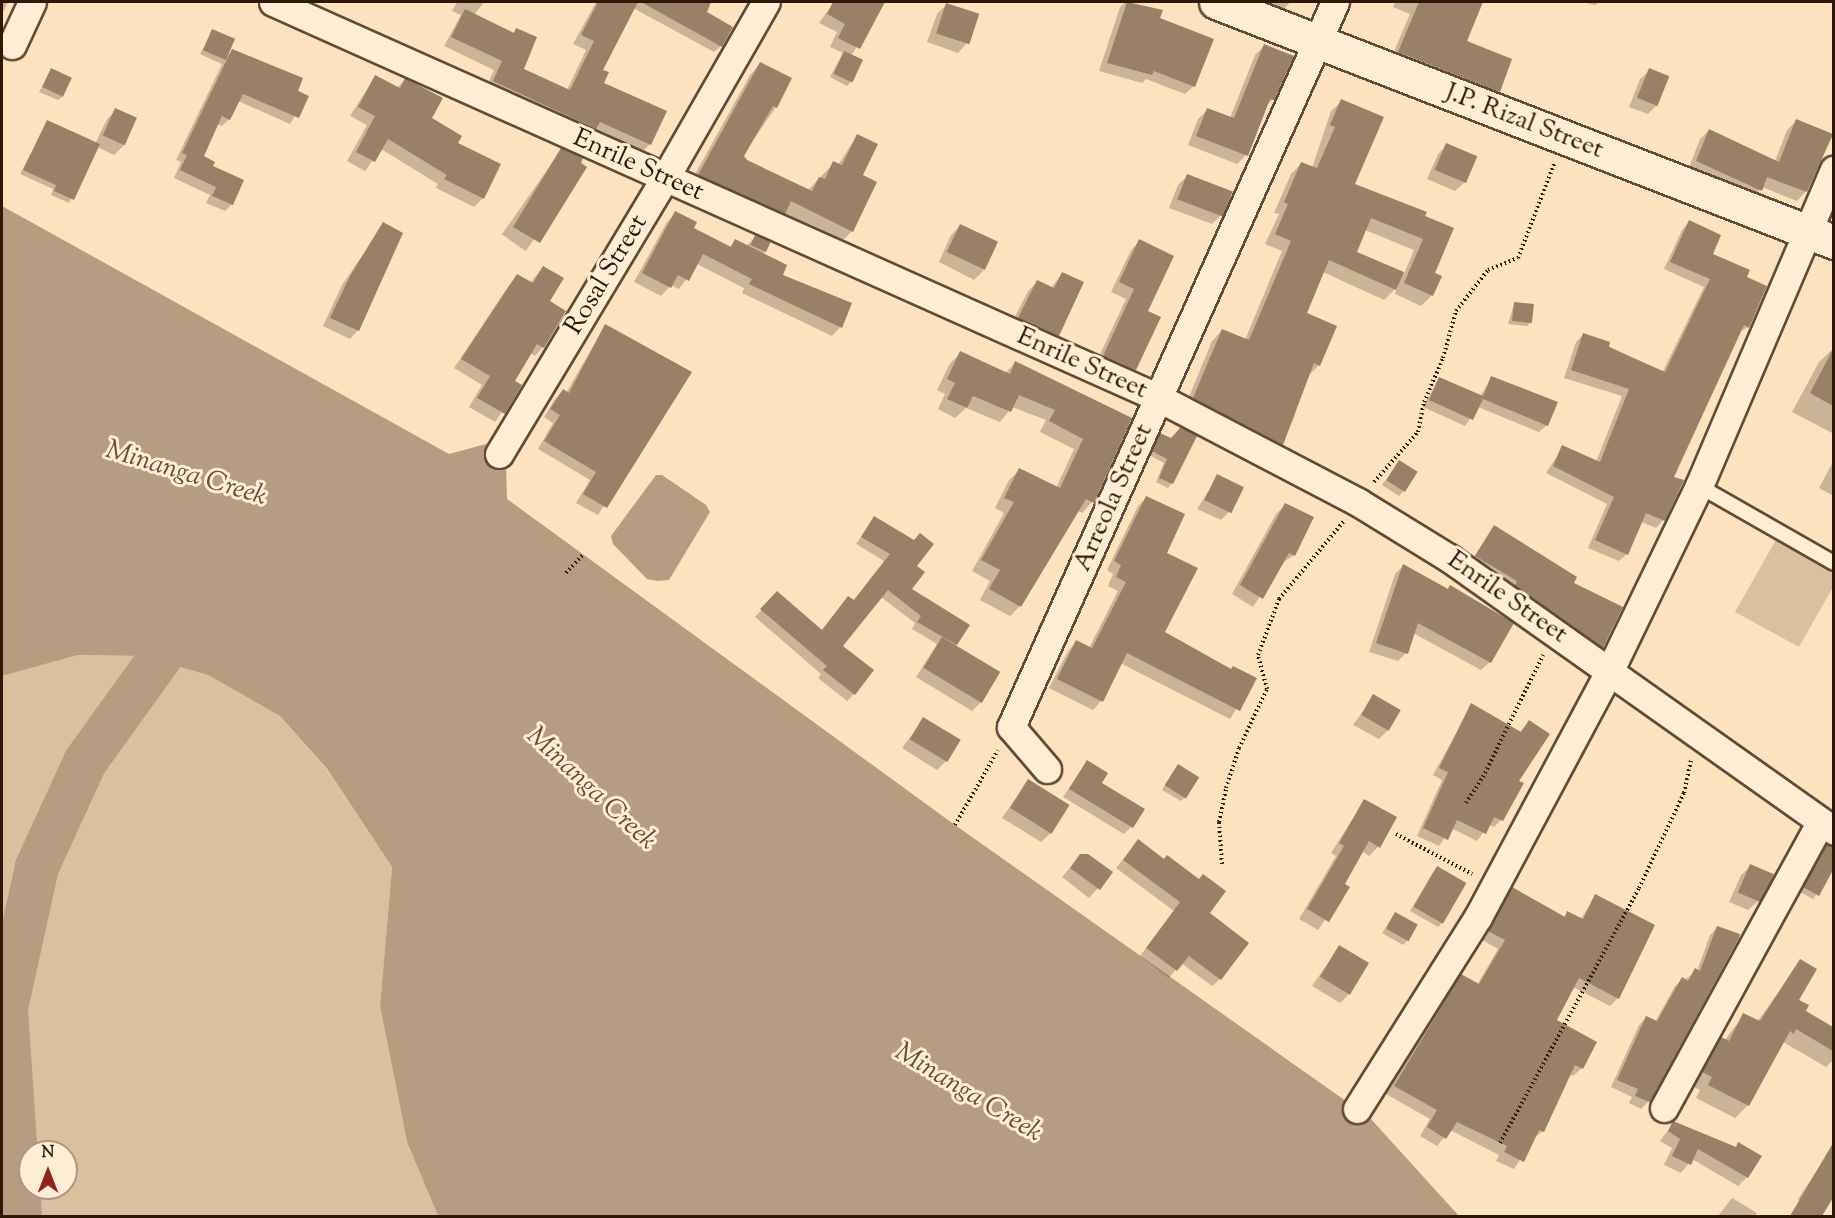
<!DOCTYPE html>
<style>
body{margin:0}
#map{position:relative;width:1835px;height:1218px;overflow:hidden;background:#fde2be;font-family:"Sorts Mill Goudy",serif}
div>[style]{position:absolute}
.green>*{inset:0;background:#dac09f}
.water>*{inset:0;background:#b69d81}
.shadow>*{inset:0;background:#0003;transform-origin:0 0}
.river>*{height:44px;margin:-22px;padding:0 22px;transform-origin:22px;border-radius:22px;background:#b69d81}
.building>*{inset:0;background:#998168;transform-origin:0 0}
.path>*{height:4px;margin-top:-2px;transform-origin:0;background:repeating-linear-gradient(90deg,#2d180a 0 1.5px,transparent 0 4.5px)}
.roads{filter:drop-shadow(2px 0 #614a37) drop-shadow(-2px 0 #614a37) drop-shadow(0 2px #614a37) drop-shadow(0 -2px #614a37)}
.lane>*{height:14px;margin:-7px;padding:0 7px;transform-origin:7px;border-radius:7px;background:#feecd5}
.street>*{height:27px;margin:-13.5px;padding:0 13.5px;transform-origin:13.5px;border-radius:13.5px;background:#feecd5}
.secondary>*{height:33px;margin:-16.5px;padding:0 16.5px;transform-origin:16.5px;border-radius:16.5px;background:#feecd5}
span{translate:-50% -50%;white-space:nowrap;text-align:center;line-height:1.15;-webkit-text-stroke:6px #feecd5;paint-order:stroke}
.street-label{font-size:26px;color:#2d180a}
.water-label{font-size:27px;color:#644d3a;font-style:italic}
.frame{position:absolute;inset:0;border:3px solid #2d180a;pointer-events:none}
.north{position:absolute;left:18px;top:1140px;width:60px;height:60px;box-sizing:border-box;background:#feecd5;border:2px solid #aa9784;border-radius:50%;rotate:0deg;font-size:16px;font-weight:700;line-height:24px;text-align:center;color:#2d180a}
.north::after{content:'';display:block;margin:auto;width:21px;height:27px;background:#8f2418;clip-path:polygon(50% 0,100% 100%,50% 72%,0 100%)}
</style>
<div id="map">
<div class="green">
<div style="clip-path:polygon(1777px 538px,1833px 570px,1833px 587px,1799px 647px,1735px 612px)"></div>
<div style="clip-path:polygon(evenodd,78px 655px,142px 656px,208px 675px,280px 716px,327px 770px,392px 867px,380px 1006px,407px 1142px,438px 1216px,2px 1216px,2px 676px,78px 655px,30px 1152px,66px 1152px,66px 1188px,30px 1188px,30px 1152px)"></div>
</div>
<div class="water">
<div style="clip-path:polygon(2px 206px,449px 454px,486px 444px,506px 465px,507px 499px,955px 825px,1370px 1118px,1459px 1216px,438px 1216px,407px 1142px,380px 1006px,392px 867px,327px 769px,280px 716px,208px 675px,142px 656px,78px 655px,2px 676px)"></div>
<div style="clip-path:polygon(656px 475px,662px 475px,706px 505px,710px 512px,669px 580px,658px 581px,647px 579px,613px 544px,611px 536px)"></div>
</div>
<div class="shadow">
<div style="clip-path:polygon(2px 2px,8px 2px,2px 14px)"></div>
<div style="clip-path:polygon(457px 2px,484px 2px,474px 15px,512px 34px,516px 30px,522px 69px,567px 90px,586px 50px,573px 44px,596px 2px,614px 2px,630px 10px,635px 2px,709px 2px,705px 12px,721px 46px,714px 52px,633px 8px,601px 70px,602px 83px,650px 144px,641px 153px,485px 90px,494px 70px,444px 46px,461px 15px,452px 11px)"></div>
<div style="clip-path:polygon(834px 2px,872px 2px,881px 6px,851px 56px,851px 82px,847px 86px,830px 77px,843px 53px,830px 47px,837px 32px,819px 23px)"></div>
<div style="clip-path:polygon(1126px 2px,1161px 11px,1158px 19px,1194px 86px,1185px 94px,1146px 79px,1142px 83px,1099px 71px,1120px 7px)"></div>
<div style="clip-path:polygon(1246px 2px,1290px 2px,1278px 17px)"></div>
<div style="clip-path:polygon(1395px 2px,1481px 2px,1465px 42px,1498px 91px,1490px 99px,1390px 61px,1410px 14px,1393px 7px)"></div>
<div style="clip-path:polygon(1583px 2px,1599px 2px,1595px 5px)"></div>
<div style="clip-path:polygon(946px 5px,977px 15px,967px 43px,958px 53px,927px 42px,937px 14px)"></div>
<div style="clip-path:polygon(212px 31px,226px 57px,232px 51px,307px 96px,290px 124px,238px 101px,229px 119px,222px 126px,217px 124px,202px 157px,211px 166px,232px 204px,225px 211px,206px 203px,210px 195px,174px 178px,181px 162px,176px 160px,222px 64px,200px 54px)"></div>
<div style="clip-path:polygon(1264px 46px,1273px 99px,1266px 106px,1246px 155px,1237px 164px,1188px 145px,1198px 119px,1207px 110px,1230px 118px,1255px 55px)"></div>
<div style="clip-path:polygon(760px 64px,776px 107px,742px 156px,746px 161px,808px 190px,834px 163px,838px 165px,857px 136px,861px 176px,852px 231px,842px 241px,783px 213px,773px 223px,689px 185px,750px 75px)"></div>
<div style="clip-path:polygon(52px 70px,63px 96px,58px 100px,39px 92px)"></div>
<div style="clip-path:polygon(1650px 70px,1667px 77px,1657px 105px,1648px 114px,1629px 107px,1640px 79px)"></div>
<div style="clip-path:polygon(375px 77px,397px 88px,405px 80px,431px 119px,456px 143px,483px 198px,474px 207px,436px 188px,438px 184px,381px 149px,365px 171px,347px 161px,367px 125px,350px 116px)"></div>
<div style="clip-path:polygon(evenodd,1342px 101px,1353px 185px,1423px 217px,1433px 273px,1432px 295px,1421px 306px,1395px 294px,1397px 287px,1384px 300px,1323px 272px,1305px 314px,1319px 365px,1309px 375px,1291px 413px,1295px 415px,1282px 444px,1272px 455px,1184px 409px,1212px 341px,1222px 330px,1245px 340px,1282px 251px,1265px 244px,1279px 214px,1274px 213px,1291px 174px,1302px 163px,1312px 168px,1331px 111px,1342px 101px,1365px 230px,1414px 250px,1404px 274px,1355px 253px,1365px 230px)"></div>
<div style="clip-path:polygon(116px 110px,135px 119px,123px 146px,114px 155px,97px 147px,69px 203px,51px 195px,53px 189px,20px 174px,47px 122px,95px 144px,107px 119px)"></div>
<div style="clip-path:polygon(1796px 121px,1833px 135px,1806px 191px,1797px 201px,1762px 187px,1751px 199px,1688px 170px,1700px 139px,1709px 130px,1775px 161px,1787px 130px)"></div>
<div style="clip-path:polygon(1447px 145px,1465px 182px,1455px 191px,1427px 179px,1438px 154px)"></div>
<div style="left:561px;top:150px;width:29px;height:103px;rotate:35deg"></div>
<div style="clip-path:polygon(1187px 176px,1221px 215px,1212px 224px,1169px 208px,1178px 185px)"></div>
<div style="clip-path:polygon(676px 213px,692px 228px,729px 248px,736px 241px,746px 246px,756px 237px,765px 252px,762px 255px,781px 276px,850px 304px,840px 327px,832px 336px,742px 293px,744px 288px,697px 264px,679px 289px,671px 285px,661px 296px,634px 282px,667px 222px)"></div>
<div style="clip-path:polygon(1689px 222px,1711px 254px,1745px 278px,1748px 327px,1738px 333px,1672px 477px,1663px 520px,1656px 528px,1641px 522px,1627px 554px,1619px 561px,1588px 548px,1607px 504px,1546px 473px,1563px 447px,1596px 462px,1622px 396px,1564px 378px,1576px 342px,1584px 334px,1662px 373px,1704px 287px,1664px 269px,1682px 230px)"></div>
<div style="clip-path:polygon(384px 224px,358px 330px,350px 339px,323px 326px,342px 285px)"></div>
<div style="clip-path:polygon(960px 226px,996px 243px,983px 271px,974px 280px,939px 262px,951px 235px)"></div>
<div style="clip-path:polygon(1140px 241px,1146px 312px,1159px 318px,1134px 369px,1125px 379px,1095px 365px,1126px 299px,1111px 292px,1131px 250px)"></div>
<div style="clip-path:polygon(543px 267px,548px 302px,543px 347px,535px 356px,530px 353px,513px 382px,520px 386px,495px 422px,469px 407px,482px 385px,454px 368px,509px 285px,518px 276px,530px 283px)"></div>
<div style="clip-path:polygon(1062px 274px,1057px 335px,1048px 344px,1010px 327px,1028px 291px,1037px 282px,1051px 288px)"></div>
<div style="clip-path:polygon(1514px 304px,1531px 322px,1527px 326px,1508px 324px)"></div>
<div style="clip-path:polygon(605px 326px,690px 372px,598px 515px,576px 503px,590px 480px,538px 449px,553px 423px,544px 417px,555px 399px,563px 391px,566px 393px)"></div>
<div style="clip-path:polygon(1834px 348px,1834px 434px,1792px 412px,1819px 362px)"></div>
<div style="clip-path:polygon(961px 353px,1005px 373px,1015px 363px,1130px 419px,1092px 502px,1082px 513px,1077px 510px,1020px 606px,1010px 616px,980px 600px,990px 581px,972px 571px,1004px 513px,995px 508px,1009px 480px,1020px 470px,1056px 488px,1074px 449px,1040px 432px,1046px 420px,1012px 407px,1000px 422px,966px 408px,955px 418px,938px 409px,945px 394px,937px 390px,950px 363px)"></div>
<div style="clip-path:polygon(1439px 378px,1480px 396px,1492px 378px,1547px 425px,1539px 432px,1478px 407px,1465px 426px,1423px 407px)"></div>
<div style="clip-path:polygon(1160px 434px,1171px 440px,1172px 483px,1168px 488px,1156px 482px,1164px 463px,1149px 455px)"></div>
<div style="clip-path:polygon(1834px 460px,1834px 496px,1819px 488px)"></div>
<div style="clip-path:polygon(1399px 462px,1403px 492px,1399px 496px,1382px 485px)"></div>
<div style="clip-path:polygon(1218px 476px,1230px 511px,1221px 520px,1197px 509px)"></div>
<div style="clip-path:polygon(1147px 497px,1165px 553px,1163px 633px,1231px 670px,1255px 678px,1230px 719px,1120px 663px,1101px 701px,1093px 710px,1049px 688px,1068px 651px,1076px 642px,1089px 648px,1118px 591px,1108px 586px,1113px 574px,1107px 570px,1138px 506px)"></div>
<div style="clip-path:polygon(1285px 505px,1294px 555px,1282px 563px,1253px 607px,1232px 594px,1276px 514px)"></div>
<div style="clip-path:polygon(875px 518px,915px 566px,910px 590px,956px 644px,981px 702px,972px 711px,916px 677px,937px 644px,912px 629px,915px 623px,881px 597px,841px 647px,854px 694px,847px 701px,818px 678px,821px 674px,755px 617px,777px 593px,821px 631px,848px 598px,853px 601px,884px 561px,856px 544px)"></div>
<div style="clip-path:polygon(1494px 527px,1572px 584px,1602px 647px,1595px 654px,1469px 564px)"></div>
<div style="clip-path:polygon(1403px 566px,1490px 662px,1481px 670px,1413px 633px,1406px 653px,1398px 661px,1369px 652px,1395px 574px)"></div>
<div style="clip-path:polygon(1374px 696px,1388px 730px,1379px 739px,1353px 725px)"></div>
<div style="clip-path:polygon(1472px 705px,1519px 733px,1529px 722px,1516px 782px,1501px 820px,1494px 827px,1489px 825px,1477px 841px,1451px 828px,1439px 846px,1417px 836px,1442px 780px,1433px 775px)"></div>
<div style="clip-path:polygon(924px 719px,946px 761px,937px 770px,902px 748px)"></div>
<div style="clip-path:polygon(1087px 761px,1131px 827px,1124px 834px,1063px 797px)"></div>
<div style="clip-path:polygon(1174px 770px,1185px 797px,1181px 801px,1162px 790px)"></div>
<div style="clip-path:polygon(1028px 781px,1051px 833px,1041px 842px,1002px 818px)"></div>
<div style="clip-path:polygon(1365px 800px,1378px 847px,1369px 856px,1362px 851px,1343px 885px,1347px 888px,1318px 930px,1299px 919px,1336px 856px,1331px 853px)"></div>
<div style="clip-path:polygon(1138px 841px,1208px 914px,1220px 979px,1212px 986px,1181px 963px,1169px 978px,1140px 956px,1174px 911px,1116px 868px)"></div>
<div style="clip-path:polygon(1824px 851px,1834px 857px,1834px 867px,1813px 899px,1800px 892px)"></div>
<div style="clip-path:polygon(1081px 855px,1111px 873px,1089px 898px,1062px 877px)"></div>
<div style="clip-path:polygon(1751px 866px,1758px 901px,1748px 910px,1729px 902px,1741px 875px)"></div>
<div style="clip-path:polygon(1433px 872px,1442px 923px,1438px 927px,1410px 911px)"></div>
<div style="clip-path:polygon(1512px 889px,1563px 918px,1567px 913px,1580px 920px,1596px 896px,1618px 998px,1610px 1006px,1573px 987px,1555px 1021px,1582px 1068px,1573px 1076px,1569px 1074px,1543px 1131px,1533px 1139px,1514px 1169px,1496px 1161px,1499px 1155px,1450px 1130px,1437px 1146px,1420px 1136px,1430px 1119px,1386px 1094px,1453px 984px,1461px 976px,1477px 985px,1498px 949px,1481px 939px)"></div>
<div style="clip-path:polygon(1395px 914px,1407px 941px,1403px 945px,1382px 933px)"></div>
<div style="clip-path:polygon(1717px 928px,1738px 935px,1648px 1102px,1641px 1109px,1629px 1103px,1632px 1097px,1611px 1087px,1639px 1025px,1646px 1018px,1655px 1022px,1675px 986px,1697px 971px,1710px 935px)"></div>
<div style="clip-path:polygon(1339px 947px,1349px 994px,1340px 1003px,1312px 986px)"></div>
<div style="clip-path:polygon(1801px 961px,1797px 1000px,1804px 1012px,1834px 1029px,1834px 1059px,1826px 1067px,1783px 1042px,1748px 1105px,1735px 1118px,1696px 1098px,1700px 1090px,1690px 1085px,1708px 1052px,1721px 1039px,1724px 1041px,1744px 1015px,1757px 1022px)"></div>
<div style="clip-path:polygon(1674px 1122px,1747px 1177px,1738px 1186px,1692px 1159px,1681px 1173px,1664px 1165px,1672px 1148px,1660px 1141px)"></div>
<div style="clip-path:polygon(1828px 1154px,1834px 1157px,1834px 1195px,1820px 1212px,1798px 1199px)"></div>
<div style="clip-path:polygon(1732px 1198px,1757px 1213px,1755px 1216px,1718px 1216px)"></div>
</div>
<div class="river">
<div style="left:20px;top:1216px;width:208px;rotate:-93.9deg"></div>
<div style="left:6px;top:1008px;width:144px;rotate:-77.6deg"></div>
<div style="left:37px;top:867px;width:115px;rotate:-65.4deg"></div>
<div style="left:85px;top:762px;width:183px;rotate:-54.3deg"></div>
</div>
<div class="building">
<div style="clip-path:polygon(598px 2px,638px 2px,603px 70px,609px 72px,604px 83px,667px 111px,651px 145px,600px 122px,596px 129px,493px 81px,502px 61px,451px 37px,465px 9px,514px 33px,516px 28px,537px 37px,524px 69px,570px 90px,594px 41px,581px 35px)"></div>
<div style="clip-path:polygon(641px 2px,711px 2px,707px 12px,733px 27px,722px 47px)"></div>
<div style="clip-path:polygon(833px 2px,885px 2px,860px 49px,838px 38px,845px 24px,827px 14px)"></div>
<div style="clip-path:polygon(1127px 2px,1163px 10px,1160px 18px,1214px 39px,1195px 87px,1154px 71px,1152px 75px,1107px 63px)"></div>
<div style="clip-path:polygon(1419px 2px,1483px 2px,1467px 41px,1512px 59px,1500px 92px,1398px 52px)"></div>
<div style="left:946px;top:3px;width:35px;height:32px;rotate:18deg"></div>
<div style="left:212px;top:29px;width:25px;height:23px;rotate:23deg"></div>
<div style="clip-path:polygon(1264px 44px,1294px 56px,1274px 100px,1270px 99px,1248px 156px,1196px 136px,1207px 108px,1234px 118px)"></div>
<div style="clip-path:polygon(232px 49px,303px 78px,298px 91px,309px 96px,299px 118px,243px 94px,230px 120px,222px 116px,204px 156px,215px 162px,213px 166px,244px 180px,233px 205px,212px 196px,216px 187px,180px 170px,187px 155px,182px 153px)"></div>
<div style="left:844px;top:51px;width:21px;height:25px;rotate:25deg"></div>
<div style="clip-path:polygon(760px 62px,792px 78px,777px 108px,773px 106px,744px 156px,747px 160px,812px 191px,819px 177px,825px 179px,833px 161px,842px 165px,857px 134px,878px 144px,863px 175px,877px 182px,853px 232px,791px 201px,785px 214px,698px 175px)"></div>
<div style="left:51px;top:68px;width:23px;height:21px;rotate:25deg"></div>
<div style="left:1649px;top:68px;width:22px;height:32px;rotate:22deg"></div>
<div style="clip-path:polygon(375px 75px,400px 88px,405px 78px,443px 98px,432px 118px,462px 136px,458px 143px,501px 164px,484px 199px,444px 179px,447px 175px,388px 139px,375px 162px,356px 152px,375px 116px,358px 107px)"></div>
<div style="clip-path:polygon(1341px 99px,1384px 117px,1355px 184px,1427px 212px,1425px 216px,1454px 228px,1435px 273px,1442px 276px,1433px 296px,1404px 283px,1423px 239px,1371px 218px,1357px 252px,1404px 272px,1396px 290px,1329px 260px,1307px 313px,1337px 326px,1320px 366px,1314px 363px,1283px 445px,1193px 398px,1222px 329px,1249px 340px,1291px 241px,1275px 234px,1288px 204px,1284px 202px,1301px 162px,1317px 168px,1335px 127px,1330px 125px)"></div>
<div style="left:115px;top:108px;width:24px;height:30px;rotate:24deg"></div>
<div style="clip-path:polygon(1796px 119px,1833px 134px,1807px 192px,1767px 177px,1762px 191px,1696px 161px,1709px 129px,1779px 162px)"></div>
<div style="clip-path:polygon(47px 120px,100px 144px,74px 200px,54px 191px,56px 185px,23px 170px)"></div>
<div style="left:1446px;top:143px;width:34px;height:29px;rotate:23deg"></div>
<div style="clip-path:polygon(561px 148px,583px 158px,581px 163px,587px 167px,540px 243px,513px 227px)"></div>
<div style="left:1187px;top:174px;width:49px;height:27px;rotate:21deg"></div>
<div style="clip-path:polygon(675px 211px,697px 222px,694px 228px,731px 247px,735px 239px,787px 265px,783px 275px,852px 303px,842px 328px,749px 284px,752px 279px,703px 254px,689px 281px,678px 275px,671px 288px,642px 273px)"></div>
<div style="clip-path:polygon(1689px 220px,1721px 235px,1713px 254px,1750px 270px,1747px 277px,1767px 286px,1749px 328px,1744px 325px,1674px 477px,1684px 480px,1665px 521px,1646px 513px,1628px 555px,1595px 540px,1614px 497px,1553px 466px,1562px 445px,1600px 462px,1629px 389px,1571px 370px,1583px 333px,1610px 342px,1609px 347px,1665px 372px,1710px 279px,1670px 262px)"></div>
<div style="clip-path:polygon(383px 222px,403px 233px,359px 331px,330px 318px,350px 276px)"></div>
<div style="left:960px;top:224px;width:42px;height:31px;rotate:25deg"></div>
<div style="left:755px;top:235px;width:17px;height:11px;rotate:24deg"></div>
<div style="clip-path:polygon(1139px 239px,1174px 256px,1148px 311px,1161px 317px,1136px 370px,1103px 356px,1134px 289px,1119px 282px)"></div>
<div style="clip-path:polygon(543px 266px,564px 278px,550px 301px,566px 311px,544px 348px,537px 344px,515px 381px,522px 385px,505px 414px,477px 398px,490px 376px,461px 359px,517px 274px,533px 283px)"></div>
<div style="clip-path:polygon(1062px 272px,1084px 282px,1059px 336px,1018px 318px,1037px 280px,1054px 288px)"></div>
<div style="left:1514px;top:302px;width:20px;height:19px;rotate:6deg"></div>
<div style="clip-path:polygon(605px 324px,692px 372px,607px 508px,583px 494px,596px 472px,544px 441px,560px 415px,550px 409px,563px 389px,569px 393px)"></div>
<div style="clip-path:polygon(1833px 349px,1833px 406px,1810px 393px)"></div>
<div style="clip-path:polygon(960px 351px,1010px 374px,1015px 361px,1132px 418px,1094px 503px,1086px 499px,1021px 607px,989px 589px,1000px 570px,981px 560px,1014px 502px,1004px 498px,1019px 468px,1060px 488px,1083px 439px,1049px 421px,1055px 410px,1019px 395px,1011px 412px,973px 396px,967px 408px,947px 399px,955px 383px,947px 379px)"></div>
<div style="clip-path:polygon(1491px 376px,1558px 402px,1548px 426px,1483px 399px,1473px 420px,1429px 400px,1439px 377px,1483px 396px)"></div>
<div style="clip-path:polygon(1181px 427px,1197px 436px,1173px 484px,1159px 478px,1167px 459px,1152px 451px,1160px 433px,1171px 438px)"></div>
<div style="left:1399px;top:460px;width:22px;height:24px;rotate:32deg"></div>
<div style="left:1217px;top:474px;width:30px;height:29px;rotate:26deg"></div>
<div style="clip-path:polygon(1146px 496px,1185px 514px,1167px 553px,1198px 568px,1165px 632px,1231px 669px,1233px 666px,1257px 678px,1240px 711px,1127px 653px,1103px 702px,1057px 679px,1076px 640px,1092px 648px,1126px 582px,1116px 577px,1121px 565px,1114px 561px)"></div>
<div style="clip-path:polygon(1285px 503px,1314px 517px,1295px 556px,1289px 553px,1263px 599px,1240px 585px)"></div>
<div style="clip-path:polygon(874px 516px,914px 540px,920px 533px,934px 544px,917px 566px,925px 572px,912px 589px,970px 625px,957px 645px,917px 622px,921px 616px,888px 590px,843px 646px,874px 670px,855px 695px,823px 670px,827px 666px,760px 609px,777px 591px,822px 630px,848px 596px,854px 600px,890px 554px,861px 537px)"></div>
<div style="clip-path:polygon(1494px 525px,1577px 577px,1574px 583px,1623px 607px,1603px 648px,1515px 585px,1517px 581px,1475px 556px)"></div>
<div style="clip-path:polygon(1403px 564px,1448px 589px,1450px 585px,1514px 623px,1491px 663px,1418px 623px,1408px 654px,1376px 643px)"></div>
<div style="left:942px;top:637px;width:68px;height:36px;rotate:31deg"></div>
<div style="left:1373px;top:694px;width:32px;height:24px;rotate:30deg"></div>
<div style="clip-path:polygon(1471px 703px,1521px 732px,1529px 720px,1550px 734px,1519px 781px,1524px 783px,1503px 821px,1494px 817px,1486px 834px,1457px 820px,1448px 840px,1423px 828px,1448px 772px,1439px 768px)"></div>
<div style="left:923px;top:717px;width:44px;height:26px;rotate:31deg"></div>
<div style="clip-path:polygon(1087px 760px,1108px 773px,1102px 783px,1145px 809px,1133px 828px,1069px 789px)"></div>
<div style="left:1178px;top:764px;width:25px;height:25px;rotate:32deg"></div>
<div style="left:1028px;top:779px;width:49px;height:34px;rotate:32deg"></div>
<div style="clip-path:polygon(1364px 799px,1397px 817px,1380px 848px,1369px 841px,1345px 884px,1350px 887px,1329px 922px,1307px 909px,1344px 846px,1339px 843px)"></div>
<div style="clip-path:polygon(1138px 839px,1164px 859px,1167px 855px,1199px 879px,1203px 874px,1226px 891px,1210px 913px,1249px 943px,1221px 980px,1189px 956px,1177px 971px,1146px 948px,1180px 902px,1123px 860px)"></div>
<div style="clip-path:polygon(1826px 844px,1833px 847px,1833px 870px,1819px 896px,1803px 887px)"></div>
<div style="clip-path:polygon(1080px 854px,1088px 854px,1113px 872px,1100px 890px,1070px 868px)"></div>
<div style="left:1750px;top:864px;width:26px;height:31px;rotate:23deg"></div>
<div style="left:1437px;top:866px;width:34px;height:47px;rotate:30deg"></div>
<div style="clip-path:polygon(1512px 887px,1565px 917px,1567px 911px,1583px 919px,1595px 894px,1655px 925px,1619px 999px,1579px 978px,1557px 1020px,1597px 1042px,1583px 1069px,1575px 1065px,1544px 1132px,1539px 1130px,1524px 1162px,1504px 1152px,1507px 1146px,1457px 1122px,1446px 1139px,1427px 1127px,1437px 1110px,1394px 1086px,1461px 974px,1479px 984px,1505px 940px,1488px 931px)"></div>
<div style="left:1395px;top:912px;width:26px;height:19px;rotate:29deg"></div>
<div style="clip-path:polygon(1717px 926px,1740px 934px,1739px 938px,1650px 1102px,1635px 1096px,1638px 1089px,1617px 1080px,1646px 1016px,1657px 1021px,1682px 977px,1688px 981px,1695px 968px,1700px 971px)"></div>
<div style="left:1339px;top:945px;width:35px;height:37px;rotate:31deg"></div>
<div style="clip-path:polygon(1800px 959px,1817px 969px,1799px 1000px,1809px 1005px,1806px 1011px,1833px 1027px,1833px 1051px,1796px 1029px,1794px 1034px,1790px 1031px,1749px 1106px,1708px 1085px,1712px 1077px,1702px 1072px,1721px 1037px,1729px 1041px,1743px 1013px,1760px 1021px)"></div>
<div style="clip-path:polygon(1673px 1121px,1736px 1147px,1738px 1142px,1762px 1156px,1748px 1178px,1698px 1149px,1691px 1165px,1672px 1156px,1680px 1139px,1668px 1131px)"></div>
<div style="clip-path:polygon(1833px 1143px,1833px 1198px,1822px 1216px,1790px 1216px)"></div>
</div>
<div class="path">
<div style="left:1374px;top:482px;width:67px;rotate:-48.7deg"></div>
<div style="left:1418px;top:432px;width:31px;rotate:-79deg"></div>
<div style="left:1424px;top:402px;width:48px;rotate:-66.6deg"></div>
<div style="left:1443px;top:358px;width:49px;rotate:-74.5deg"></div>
<div style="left:1456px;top:311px;width:52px;rotate:-52deg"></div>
<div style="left:1488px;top:270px;width:32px;rotate:-22deg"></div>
<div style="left:1518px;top:258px;width:101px;rotate:-69deg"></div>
<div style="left:566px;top:573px;width:25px;rotate:-47deg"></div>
<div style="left:1466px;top:803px;width:31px;rotate:-57deg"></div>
<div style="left:1483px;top:777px;width:136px;rotate:-63.8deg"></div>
<div style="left:955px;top:825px;width:86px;rotate:-60.2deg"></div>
<div style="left:1396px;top:834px;width:86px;rotate:27.8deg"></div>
<div style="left:1222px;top:864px;width:42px;rotate:-94.1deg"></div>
<div style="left:1219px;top:822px;width:35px;rotate:-78deg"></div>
<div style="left:1226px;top:788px;width:42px;rotate:-72deg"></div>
<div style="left:1239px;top:748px;width:65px;rotate:-64.6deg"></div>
<div style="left:1267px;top:689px;width:35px;rotate:-105deg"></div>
<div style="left:1258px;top:655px;width:60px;rotate:-69.4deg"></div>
<div style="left:1279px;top:599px;width:102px;rotate:-50.2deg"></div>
<div style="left:1500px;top:1143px;width:290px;rotate:-61.4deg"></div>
<div style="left:1639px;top:888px;width:105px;rotate:-64.7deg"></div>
<div style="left:1684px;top:793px;width:33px;rotate:-78deg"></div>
</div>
<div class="roads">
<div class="lane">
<div style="left:1699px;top:486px;width:155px;rotate:29.7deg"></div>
</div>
<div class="street">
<div style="left:273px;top:2px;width:970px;rotate:24.08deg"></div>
<div style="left:1159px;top:398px;width:225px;rotate:27.6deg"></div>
<div style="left:1358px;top:502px;width:107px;rotate:31.6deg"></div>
<div style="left:1449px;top:558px;width:472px;rotate:35.3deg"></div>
<div style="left:12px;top:45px;width:47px;rotate:-65.1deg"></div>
<div style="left:499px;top:454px;width:322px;rotate:-59deg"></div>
<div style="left:665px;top:178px;width:203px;rotate:-60.2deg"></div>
<div style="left:1047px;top:769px;width:55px;rotate:-130.6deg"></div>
<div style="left:1011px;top:727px;width:794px;rotate:-65.92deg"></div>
<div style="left:1664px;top:1108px;width:325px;rotate:-61.3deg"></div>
<div style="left:1357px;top:1109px;width:227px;rotate:-57.8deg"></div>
<div style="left:1478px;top:917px;width:280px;rotate:-61.9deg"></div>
<div style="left:1610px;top:670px;width:204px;rotate:-64.2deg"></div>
<div style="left:1699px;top:486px;width:344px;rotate:-66.9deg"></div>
</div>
<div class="secondary">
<div style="left:1216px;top:2px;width:663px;rotate:21.22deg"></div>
</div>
</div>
<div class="street-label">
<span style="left:1524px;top:122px;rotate:21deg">J.P. Rizal Street</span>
<span style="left:638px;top:166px;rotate:24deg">Enrile Street</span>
<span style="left:607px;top:275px;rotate:-59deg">Rosal Street</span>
<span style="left:1082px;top:364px;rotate:24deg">Enrile Street</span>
<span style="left:1114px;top:498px;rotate:-66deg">Arreola Street</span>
<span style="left:1507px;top:598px;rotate:35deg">Enrile Street</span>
</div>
<div class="water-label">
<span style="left:186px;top:474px;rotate:17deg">Minanga Creek</span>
<span style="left:591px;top:789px;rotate:43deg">Minanga Creek</span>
<span style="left:968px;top:1093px;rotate:31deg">Minanga Creek</span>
</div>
<div class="frame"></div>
<div class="north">N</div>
</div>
